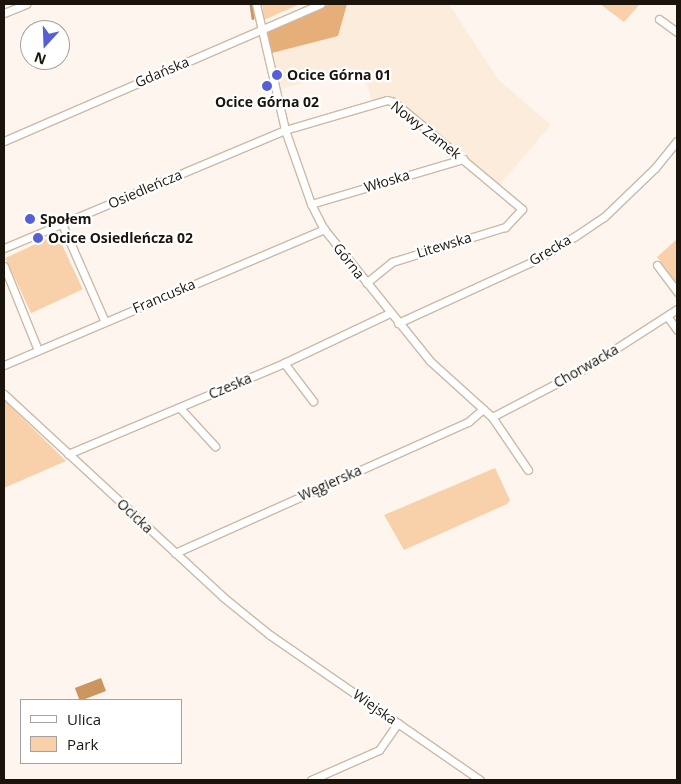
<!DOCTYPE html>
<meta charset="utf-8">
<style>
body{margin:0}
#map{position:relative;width:681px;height:784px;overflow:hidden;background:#fef6ee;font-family:"Open Sans",sans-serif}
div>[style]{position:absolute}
.built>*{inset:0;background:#fcecdc}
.green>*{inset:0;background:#f8d1ab;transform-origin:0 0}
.forest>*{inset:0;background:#e6ae78}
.water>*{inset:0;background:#cb955f;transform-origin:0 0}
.stream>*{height:2.5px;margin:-1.25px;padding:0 1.25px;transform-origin:1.25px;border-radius:1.25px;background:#cb955f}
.roads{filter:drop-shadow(1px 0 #cdb9a6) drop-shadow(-1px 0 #cdb9a6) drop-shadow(0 1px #cdb9a6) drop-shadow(0 -1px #cdb9a6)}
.street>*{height:7px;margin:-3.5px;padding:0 3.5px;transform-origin:3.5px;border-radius:3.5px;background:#fff}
.dots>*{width:14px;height:14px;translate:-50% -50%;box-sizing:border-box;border:2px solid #fff;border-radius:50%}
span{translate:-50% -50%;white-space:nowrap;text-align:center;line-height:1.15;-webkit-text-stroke:4.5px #fff;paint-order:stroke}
.street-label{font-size:14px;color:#1b140d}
.poi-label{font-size:14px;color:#1b140d;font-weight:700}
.left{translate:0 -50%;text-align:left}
.frame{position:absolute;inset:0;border:5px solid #1b140d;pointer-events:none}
.legend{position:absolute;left:20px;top:699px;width:162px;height:65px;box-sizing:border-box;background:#fff;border:1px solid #a4a19e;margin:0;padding:6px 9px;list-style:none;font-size:15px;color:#1b140d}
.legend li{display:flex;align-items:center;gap:10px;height:25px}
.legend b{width:25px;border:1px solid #a4a19e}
.north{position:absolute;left:20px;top:20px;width:50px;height:50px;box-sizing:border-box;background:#fff;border:1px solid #a4a19e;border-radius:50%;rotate:200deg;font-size:14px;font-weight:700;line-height:20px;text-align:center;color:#1b140d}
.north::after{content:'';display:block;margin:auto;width:18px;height:22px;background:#565fd6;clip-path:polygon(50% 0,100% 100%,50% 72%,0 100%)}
</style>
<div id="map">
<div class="built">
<div style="clip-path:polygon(347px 4px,449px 4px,498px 79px,551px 125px,499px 186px,391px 96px,372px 100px,366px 83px,352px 71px,281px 89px,272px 53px,338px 36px)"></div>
</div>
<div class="green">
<div style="clip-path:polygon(262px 4px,300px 4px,264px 20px)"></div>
<div style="clip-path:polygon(600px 4px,640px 4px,624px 22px)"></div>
<div style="left:57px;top:234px;width:61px;height:57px;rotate:65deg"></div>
<div style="clip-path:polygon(677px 239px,677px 284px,657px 257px)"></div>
<div style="clip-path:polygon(4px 400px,66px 461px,4px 488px)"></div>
<div style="clip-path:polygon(495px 468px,510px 500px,507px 504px,404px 550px,384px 515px)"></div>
</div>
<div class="forest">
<div style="clip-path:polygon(330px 4px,347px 4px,338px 36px,272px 53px,266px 31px)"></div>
</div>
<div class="water">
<div style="left:101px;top:678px;width:14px;height:28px;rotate:69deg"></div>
</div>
<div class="stream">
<div style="left:251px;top:4px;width:14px;rotate:82deg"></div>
</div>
<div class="roads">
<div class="street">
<div style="left:256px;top:4px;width:129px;rotate:77deg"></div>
<div style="left:285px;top:130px;width:78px;rotate:70.6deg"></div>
<div style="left:311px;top:204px;width:28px;rotate:63deg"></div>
<div style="left:324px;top:229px;width:169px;rotate:51.2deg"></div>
<div style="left:430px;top:361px;width:84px;rotate:42.1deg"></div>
<div style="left:492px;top:417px;width:64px;rotate:55.8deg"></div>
<div style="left:4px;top:13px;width:24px;rotate:-22deg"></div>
<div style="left:659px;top:19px;width:22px;rotate:36deg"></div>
<div style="left:4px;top:141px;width:345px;rotate:-23.4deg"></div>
<div style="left:311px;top:204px;width:159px;rotate:-16.5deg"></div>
<div style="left:62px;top:224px;width:107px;rotate:66.3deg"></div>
<div style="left:4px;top:248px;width:305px;rotate:-22.8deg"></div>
<div style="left:285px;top:130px;width:106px;rotate:-16.4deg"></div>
<div style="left:387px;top:100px;width:7px;rotate:16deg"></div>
<div style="left:394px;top:102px;width:167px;rotate:39.9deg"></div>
<div style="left:522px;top:209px;width:25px;rotate:133deg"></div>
<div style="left:505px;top:227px;width:118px;rotate:162.8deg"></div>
<div style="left:392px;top:262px;width:33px;rotate:141deg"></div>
<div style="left:657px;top:265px;width:34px;rotate:53deg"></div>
<div style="left:4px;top:266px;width:91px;rotate:68deg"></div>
<div style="left:667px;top:316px;width:17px;rotate:54deg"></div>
<div style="left:398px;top:323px;width:156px;rotate:-24.6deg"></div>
<div style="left:540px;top:258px;width:40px;rotate:-32deg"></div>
<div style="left:574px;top:237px;width:36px;rotate:-34deg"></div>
<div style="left:604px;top:217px;width:71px;rotate:-43.9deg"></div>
<div style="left:655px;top:168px;width:35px;rotate:-51deg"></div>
<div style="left:284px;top:363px;width:48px;rotate:52.7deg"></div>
<div style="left:4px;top:365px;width:348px;rotate:-23deg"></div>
<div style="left:4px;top:394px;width:299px;rotate:42.8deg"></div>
<div style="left:223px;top:597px;width:60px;rotate:39deg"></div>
<div style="left:270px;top:635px;width:255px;rotate:34.6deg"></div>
<div style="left:180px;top:408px;width:52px;rotate:47.4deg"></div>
<div style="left:492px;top:417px;width:104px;rotate:-27.6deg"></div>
<div style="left:584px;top:369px;width:111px;rotate:-32.8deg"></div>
<div style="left:68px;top:454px;width:234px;rotate:-22.8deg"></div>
<div style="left:284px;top:363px;width:117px;rotate:-25.3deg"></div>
<div style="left:175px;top:553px;width:321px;rotate:-24.1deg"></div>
<div style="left:468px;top:422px;width:20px;rotate:-41deg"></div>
<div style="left:311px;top:780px;width:74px;rotate:-23.8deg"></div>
<div style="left:379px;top:750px;width:33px;rotate:-55deg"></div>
</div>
</div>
<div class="dots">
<div style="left:277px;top:75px;background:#565fd6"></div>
<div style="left:267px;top:86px;background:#565fd6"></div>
<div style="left:30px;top:219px;background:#565fd6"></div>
<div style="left:38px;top:238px;background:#565fd6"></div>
</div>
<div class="street-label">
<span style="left:162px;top:72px;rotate:-23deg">Gdańska</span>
<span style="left:426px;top:130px;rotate:38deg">Nowy Zamek</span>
<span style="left:387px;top:181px;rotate:-17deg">Włoska</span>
<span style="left:145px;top:189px;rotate:-23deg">Osiedleńcza</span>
<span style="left:444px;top:245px;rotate:-17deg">Litewska</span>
<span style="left:550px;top:250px;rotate:-31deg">Grecka</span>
<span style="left:349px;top:261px;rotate:52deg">Górna</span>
<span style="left:164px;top:296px;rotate:-23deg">Francuska</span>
<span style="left:586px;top:366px;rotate:-30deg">Chorwacka</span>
<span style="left:230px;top:386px;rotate:-23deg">Czeska</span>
<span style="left:330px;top:483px;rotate:-24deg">Węgierska</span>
<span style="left:135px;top:516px;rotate:43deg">Ocicka</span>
<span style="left:375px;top:707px;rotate:35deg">Wiejska</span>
</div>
<div class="poi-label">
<span class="left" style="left:287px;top:75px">Ocice Górna 01</span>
<span style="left:267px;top:102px">Ocice Górna 02</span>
<span class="left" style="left:40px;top:219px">Społem</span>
<span class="left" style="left:48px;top:238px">Ocice Osiedleńcza 02</span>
</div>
<div class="frame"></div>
<ul class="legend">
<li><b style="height:6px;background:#fff"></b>Ulica</li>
<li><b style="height:14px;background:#f8d1ab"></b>Park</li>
</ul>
<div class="north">N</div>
</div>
